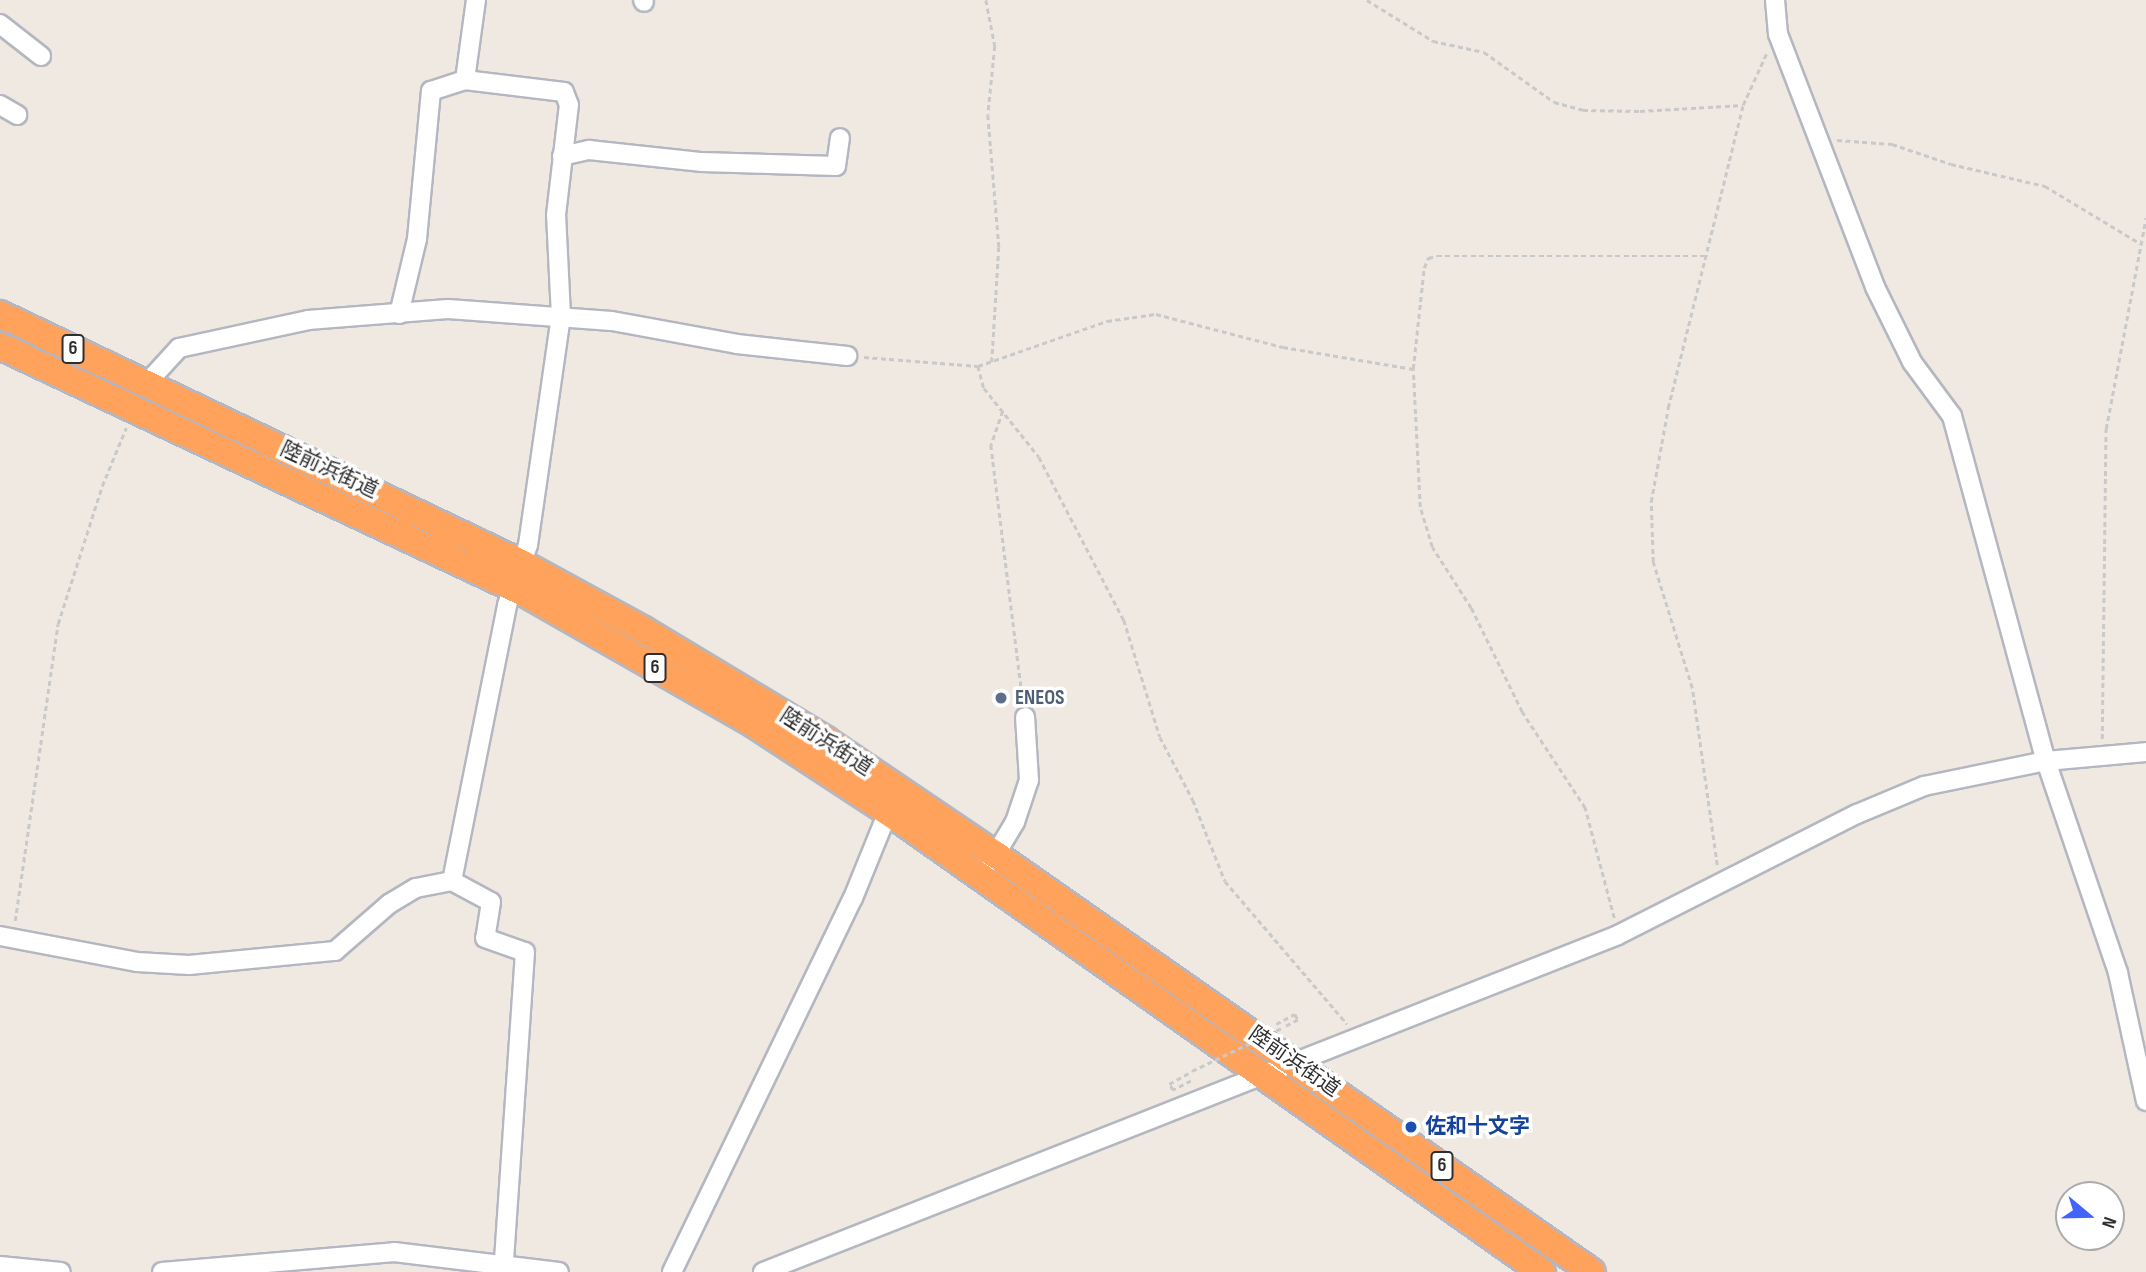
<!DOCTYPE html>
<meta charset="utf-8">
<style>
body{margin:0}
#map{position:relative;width:2146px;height:1272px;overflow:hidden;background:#efe9e1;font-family:"Sofia Sans Condensed","Noto Sans JP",sans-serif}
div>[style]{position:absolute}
.path>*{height:2.5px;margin-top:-1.25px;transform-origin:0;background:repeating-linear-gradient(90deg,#c9c9c9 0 5px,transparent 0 8.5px)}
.roads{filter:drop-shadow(2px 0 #b4b7c1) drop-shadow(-2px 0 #b4b7c1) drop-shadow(0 2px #b4b7c1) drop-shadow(0 -2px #b4b7c1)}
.minor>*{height:18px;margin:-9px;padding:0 9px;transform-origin:9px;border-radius:9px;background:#fff}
.highway>*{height:26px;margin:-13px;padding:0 13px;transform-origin:13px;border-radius:13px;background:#ffa35c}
.path-bridge>*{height:2.5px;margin-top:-1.25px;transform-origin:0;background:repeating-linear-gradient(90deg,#c9c9c9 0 5px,transparent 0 8.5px)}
.dots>*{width:19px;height:19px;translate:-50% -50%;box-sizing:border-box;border:4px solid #fff;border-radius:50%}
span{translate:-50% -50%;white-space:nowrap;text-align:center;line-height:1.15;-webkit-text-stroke:7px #fff;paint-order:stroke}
.shield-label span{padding:2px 5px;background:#fff;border:2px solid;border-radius:5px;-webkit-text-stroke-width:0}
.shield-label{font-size:19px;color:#2e2e2e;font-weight:700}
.street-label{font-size:21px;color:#2e2e2e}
.service-label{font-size:21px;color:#4e5e75;font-weight:700}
.left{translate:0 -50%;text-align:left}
.transit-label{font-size:21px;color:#164399;font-weight:700}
.north{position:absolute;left:2055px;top:1181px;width:70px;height:70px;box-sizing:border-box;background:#fff;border:2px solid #ababab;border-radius:50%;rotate:109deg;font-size:19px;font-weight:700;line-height:28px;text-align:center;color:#2e2e2e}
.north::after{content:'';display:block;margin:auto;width:24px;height:32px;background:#4264fb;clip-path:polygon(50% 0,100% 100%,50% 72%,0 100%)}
</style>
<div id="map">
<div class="path">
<div style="left:986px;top:0;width:47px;rotate:78.9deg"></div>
<div style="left:995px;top:46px;width:69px;rotate:95.8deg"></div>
<div style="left:988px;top:115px;width:132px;rotate:85.2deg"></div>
<div style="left:999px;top:247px;width:115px;rotate:93.5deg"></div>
<div style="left:1367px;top:0;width:78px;rotate:31.8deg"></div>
<div style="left:1433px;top:41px;width:52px;rotate:12.2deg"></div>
<div style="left:1484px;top:52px;width:86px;rotate:35.5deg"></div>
<div style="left:1554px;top:102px;width:30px;rotate:15deg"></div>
<div style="left:1583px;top:110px;width:57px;rotate:1deg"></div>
<div style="left:1640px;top:111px;width:103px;rotate:-3.3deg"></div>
<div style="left:1837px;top:140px;width:55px;rotate:4.2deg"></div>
<div style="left:1892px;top:144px;width:62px;rotate:18.7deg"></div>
<div style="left:1951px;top:164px;width:97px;rotate:13.2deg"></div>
<div style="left:2045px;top:186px;width:112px;rotate:31.1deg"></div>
<div style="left:864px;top:357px;width:114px;rotate:4.5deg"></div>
<div style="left:978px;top:366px;width:137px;rotate:-19.2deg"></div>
<div style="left:1107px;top:321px;width:49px;rotate:-8.1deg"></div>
<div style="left:1156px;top:314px;width:131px;rotate:14.6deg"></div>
<div style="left:1283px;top:347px;width:132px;rotate:9.6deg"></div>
<div style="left:978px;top:366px;width:23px;rotate:75deg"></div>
<div style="left:984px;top:388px;width:88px;rotate:51.4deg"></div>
<div style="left:1039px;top:457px;width:184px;rotate:62.5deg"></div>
<div style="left:1124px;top:620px;width:122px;rotate:72.9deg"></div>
<div style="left:1160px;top:737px;width:71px;rotate:62.4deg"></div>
<div style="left:1193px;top:800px;width:87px;rotate:68.4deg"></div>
<div style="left:1225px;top:881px;width:188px;rotate:49.5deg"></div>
<div style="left:1003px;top:411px;width:36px;rotate:109deg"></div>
<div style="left:991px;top:445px;width:258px;rotate:82.9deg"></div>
<div style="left:2102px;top:739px;width:310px;rotate:-89.3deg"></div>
<div style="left:2106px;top:429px;width:215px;rotate:-79.3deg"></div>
<div style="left:1717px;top:865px;width:179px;rotate:-98deg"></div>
<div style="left:1692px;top:688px;width:132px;rotate:-107.2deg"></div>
<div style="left:1653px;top:562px;width:60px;rotate:-91.9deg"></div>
<div style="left:1651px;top:502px;width:96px;rotate:-79.7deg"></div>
<div style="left:1668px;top:408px;width:312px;rotate:-76.1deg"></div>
<div style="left:1743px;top:105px;width:58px;rotate:-65.6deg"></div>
<div style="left:1614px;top:918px;width:114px;rotate:-104.8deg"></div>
<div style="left:1585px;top:808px;width:115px;rotate:-123.3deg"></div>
<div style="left:1522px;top:712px;width:116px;rotate:-116.1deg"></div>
<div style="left:1471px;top:608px;width:72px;rotate:-122.6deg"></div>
<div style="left:1432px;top:547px;width:42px;rotate:-106.7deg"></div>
<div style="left:1420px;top:507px;width:138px;rotate:-92.9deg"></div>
<div style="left:1413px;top:369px;width:102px;rotate:-83.8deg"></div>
<div style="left:1424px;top:268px;width:11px;rotate:-68deg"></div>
<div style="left:1428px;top:258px;width:9px;rotate:-13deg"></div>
<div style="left:1437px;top:256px;width:268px"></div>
<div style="left:15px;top:921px;width:300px;rotate:-81.8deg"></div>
<div style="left:58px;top:624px;width:145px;rotate:-72.3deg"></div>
<div style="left:102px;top:486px;width:63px;rotate:-67.5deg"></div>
<div style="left:1276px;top:1024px;width:21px;rotate:-28deg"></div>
<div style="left:1295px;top:1014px;width:7px;rotate:63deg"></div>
<div style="left:1298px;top:1020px;width:16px;rotate:153deg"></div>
<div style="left:1191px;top:1081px;width:20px;rotate:153deg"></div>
<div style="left:1173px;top:1090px;width:7px;rotate:-124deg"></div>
<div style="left:1169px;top:1084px;width:26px;rotate:-29deg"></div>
</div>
<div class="roads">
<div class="minor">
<div style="left:643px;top:0;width:2px;rotate:63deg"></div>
<div style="left:1775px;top:0;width:34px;rotate:85deg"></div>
<div style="left:1778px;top:34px;width:271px;rotate:69deg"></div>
<div style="left:1875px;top:287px;width:84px;rotate:63.7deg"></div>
<div style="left:1912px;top:362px;width:67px;rotate:53.5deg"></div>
<div style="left:1952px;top:416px;width:358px;rotate:74.8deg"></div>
<div style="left:2046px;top:761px;width:224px;rotate:71.2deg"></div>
<div style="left:2118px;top:973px;width:131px;rotate:77.7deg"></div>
<div style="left:0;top:24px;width:52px;rotate:38deg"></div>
<div style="left:0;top:105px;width:20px;rotate:30deg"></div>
<div style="left:562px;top:156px;width:28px;rotate:-13deg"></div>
<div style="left:589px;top:150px;width:114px;rotate:6.1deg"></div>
<div style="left:702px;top:162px;width:134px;rotate:1.7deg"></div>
<div style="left:836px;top:166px;width:28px;rotate:-82deg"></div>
<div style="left:399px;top:314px;width:77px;rotate:-76.5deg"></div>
<div style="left:417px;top:239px;width:149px;rotate:-84.6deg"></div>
<div style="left:431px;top:91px;width:36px;rotate:-18deg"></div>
<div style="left:146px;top:384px;width:49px;rotate:-47.5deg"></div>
<div style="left:179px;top:348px;width:132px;rotate:-12.2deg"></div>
<div style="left:308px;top:320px;width:140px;rotate:-4.5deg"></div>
<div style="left:448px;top:309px;width:164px;rotate:4.2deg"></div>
<div style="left:612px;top:321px;width:127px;rotate:10.4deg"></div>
<div style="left:737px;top:344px;width:111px;rotate:6.2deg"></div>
<div style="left:991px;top:862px;width:47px;rotate:-59deg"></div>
<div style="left:1015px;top:822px;width:44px;rotate:-71.6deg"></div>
<div style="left:1029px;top:780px;width:63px;rotate:-93.6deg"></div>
<div style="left:452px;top:881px;width:281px;rotate:-78.7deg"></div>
<div style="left:507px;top:605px;width:64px;rotate:-70.7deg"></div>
<div style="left:528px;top:545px;width:231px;rotate:-81.8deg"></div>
<div style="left:561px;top:316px;width:101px;rotate:-92.8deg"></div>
<div style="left:556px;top:215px;width:111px;rotate:-83.3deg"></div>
<div style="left:569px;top:105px;width:14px;rotate:-111deg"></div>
<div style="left:564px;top:92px;width:100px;rotate:-173.1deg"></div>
<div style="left:465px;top:80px;width:81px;rotate:-82.2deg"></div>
<div style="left:0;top:936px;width:139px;rotate:10.7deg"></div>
<div style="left:137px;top:962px;width:52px;rotate:3.3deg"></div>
<div style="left:189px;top:965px;width:147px;rotate:-5.5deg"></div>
<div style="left:335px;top:951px;width:72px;rotate:-41deg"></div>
<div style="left:389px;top:904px;width:31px;rotate:-31deg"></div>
<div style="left:416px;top:888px;width:37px;rotate:-11deg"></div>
<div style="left:452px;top:881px;width:44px;rotate:28.3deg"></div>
<div style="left:491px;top:902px;width:36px;rotate:99deg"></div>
<div style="left:485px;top:938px;width:42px;rotate:19.3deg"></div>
<div style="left:525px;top:952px;width:321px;rotate:93.9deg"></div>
<div style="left:0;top:1266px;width:61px;rotate:5.6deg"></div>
<div style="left:162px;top:1272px;width:233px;rotate:-4.9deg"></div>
<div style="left:394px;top:1252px;width:166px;rotate:6.9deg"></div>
<div style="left:672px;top:1272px;width:415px;rotate:-64.2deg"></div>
<div style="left:853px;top:898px;width:93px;rotate:-67.9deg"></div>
<div style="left:763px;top:1272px;width:919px;rotate:-21.51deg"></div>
<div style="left:1618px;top:935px;width:268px;rotate:-26.9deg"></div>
<div style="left:1857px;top:814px;width:73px;rotate:-22.7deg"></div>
<div style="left:1924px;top:786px;width:125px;rotate:-11.6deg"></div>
<div style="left:2046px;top:761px;width:100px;rotate:-5.1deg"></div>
</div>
<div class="highway">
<div style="left:0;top:314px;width:577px;rotate:25.54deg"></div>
<div style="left:521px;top:563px;width:140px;rotate:28.6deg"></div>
<div style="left:644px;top:630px;width:213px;rotate:31.1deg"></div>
<div style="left:826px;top:740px;width:205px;rotate:34.1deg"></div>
<div style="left:996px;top:855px;width:727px;rotate:34.98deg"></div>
<div style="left:0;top:346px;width:579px;rotate:25.24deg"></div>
<div style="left:524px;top:593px;width:266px;rotate:29.7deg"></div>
<div style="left:755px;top:725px;width:173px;rotate:33.2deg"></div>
<div style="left:900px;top:820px;width:785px;rotate:35.15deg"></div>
</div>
</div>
<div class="path-bridge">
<div style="left:1192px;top:1071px;width:102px;rotate:-25.6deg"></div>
</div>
<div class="dots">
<div style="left:1001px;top:698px;background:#5c6f8a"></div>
<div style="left:1411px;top:1127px;background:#1a4fb4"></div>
</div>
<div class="shield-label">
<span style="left:73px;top:349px">6</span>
<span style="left:655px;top:668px">6</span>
<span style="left:1442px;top:1166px">6</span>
</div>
<div class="street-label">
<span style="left:329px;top:470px;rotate:25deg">陸前浜街道</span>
<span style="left:826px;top:742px;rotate:33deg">陸前浜街道</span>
<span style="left:1294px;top:1062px;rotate:35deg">陸前浜街道</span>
</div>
<div class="service-label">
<span class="left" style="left:1015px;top:698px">ENEOS</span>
</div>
<div class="transit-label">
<span class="left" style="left:1425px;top:1127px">佐和十文字</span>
</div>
<div class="north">N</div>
</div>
